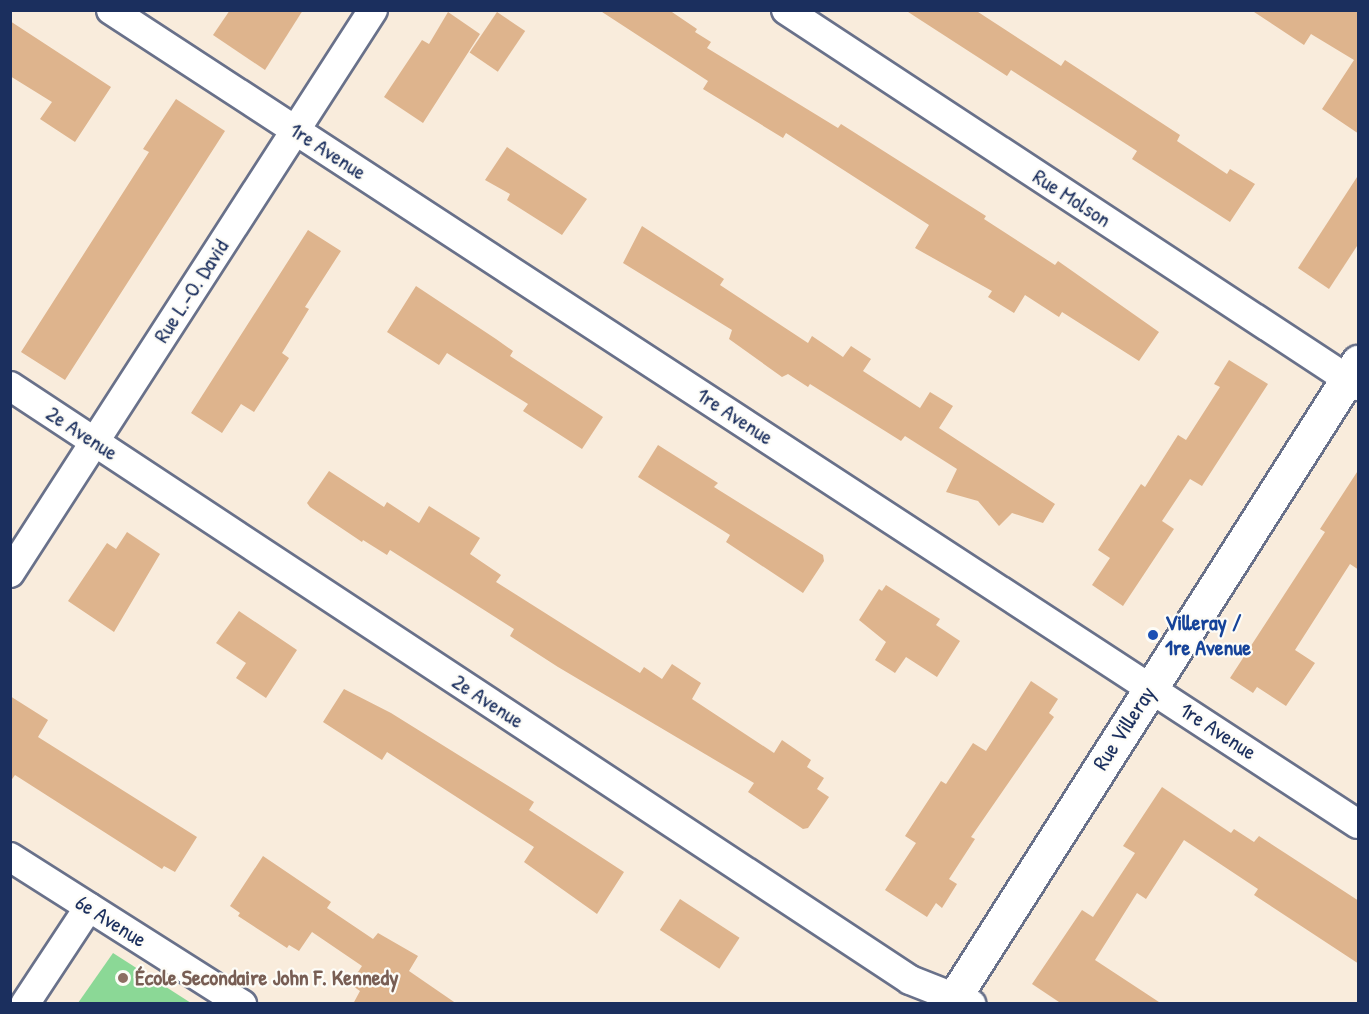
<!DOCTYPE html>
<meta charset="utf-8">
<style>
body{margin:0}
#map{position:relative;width:1369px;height:1014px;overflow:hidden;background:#f9ecdc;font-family:"Patrick Hand",sans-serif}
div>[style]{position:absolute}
.green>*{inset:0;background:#8bd896}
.building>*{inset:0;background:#deb48d;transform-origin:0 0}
.roads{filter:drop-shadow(2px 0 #69718a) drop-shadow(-2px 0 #69718a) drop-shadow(0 2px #69718a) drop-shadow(0 -2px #69718a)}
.minor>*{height:28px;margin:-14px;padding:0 14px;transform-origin:14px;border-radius:14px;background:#fff}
.tertiary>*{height:33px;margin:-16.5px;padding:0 16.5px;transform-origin:16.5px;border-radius:16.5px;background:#fff}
.dots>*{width:16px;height:16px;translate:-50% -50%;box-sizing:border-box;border:3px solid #fdfcf7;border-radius:50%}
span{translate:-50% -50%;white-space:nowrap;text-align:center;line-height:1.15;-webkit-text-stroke:4.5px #fdfcf7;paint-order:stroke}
.street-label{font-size:22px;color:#1b2f5e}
.transit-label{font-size:22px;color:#164399;font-weight:700}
.left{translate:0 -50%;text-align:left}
.education-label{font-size:22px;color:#785e54;font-weight:700}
.frame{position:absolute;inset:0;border:12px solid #1b2f5e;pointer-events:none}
</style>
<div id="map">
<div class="green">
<div style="clip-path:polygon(113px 953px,191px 1003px,78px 1003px)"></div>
</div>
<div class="building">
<div style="clip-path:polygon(230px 10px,303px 10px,265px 70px,213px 35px)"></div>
<div style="clip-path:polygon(599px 10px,669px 10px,697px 29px,695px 32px,711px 42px,707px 48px,838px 128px,841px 124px,986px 216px,984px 219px,1055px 265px,1058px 261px,1159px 332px,1139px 361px,1062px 312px,1059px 317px,1025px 295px,1014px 313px,988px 297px,992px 291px,915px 248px,929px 225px,786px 133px,783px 138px,703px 89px,708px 81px)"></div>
<div style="clip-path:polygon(905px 10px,975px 10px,1061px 66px,1065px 60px,1180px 135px,1177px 141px,1227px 174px,1230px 169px,1255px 184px,1230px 222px,1132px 159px,1137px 151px,1011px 70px,1007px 76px)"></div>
<div style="clip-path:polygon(1251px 10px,1359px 10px,1359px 134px,1322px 109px,1354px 60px,1311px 34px,1304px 45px)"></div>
<div style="clip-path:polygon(448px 12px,480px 34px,423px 123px,384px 97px,422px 40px,429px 44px)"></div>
<div style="left:497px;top:12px;width:34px;height:49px;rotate:34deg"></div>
<div style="clip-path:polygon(10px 21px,111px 87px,75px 142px,40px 119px,52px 102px,10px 76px)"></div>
<div style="clip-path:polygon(176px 99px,225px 131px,65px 380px,21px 352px,149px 152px,143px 149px)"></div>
<div style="clip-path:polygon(507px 147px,587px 199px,562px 235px,507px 200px,510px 194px,485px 180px)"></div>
<div style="clip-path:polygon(1359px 174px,1359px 243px,1329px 289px,1298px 268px)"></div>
<div style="clip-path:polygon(642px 226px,724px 279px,720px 285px,808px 343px,812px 336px,843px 357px,851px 346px,871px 359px,863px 371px,920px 408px,930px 392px,953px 406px,939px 428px,1055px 504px,1043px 523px,1012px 513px,999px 526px,978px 501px,946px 492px,957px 469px,905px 436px,901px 441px,810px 384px,808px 387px,788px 374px,782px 377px,729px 339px,732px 330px,623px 263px)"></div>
<div style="clip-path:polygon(308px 230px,341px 251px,305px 307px,309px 309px,282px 353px,289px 358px,254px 412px,241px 404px,222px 433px,191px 413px)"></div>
<div style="clip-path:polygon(416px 286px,496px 339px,513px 351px,510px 356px,603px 417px,582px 449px,523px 411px,528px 404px,447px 353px,439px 365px,387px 332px)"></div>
<div style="clip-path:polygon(1229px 360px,1268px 384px,1202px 486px,1190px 479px,1162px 521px,1174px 529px,1123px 606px,1092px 585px,1110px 558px,1098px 550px,1141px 484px,1145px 487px,1178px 435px,1186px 440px,1220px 387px,1214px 384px)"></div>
<div style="clip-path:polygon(658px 445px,718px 483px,714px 487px,823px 555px,824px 561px,803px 593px,726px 542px,730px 535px,638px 477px)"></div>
<div style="clip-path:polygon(1359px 469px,1359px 570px,1350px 564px,1295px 650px,1315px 663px,1286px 706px,1257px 687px,1253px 693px,1230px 678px,1325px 532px,1320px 529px)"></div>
<div style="clip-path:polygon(329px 471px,384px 507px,387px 502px,419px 523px,429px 506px,480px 538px,470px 554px,501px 575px,496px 582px,640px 673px,644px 667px,662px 679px,672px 664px,701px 683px,692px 699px,774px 753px,782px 740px,811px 760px,807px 767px,824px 778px,817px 789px,829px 797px,808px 828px,803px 829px,748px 792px,754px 783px,558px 667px,510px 636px,514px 629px,390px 550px,387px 555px,363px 540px,362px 542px,310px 507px,307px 503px)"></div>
<div style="clip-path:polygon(127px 532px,160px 554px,114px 632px,68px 601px,107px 543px,116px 549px)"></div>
<div style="clip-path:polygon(886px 585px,940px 619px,936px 625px,960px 641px,937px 677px,906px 657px,895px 673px,875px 660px,886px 642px,859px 620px,879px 589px,882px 591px)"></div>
<div style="clip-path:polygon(239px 611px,297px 650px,266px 698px,236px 678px,246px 663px,216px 643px)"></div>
<div style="clip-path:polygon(1031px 681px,1058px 699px,1049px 713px,1054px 717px,971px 837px,975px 839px,949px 879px,957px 884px,942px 908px,936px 903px,927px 917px,885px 890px,916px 843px,905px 836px,941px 781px,946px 784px,973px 743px,986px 751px)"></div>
<div style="clip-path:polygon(344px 689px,391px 713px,534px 802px,529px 810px,624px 872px,597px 914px,524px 862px,534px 847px,387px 752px,382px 760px,323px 722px)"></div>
<div style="clip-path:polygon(10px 696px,48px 720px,38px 737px,197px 837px,175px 872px,164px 866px,162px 869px,15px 775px,10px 782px)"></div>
<div style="clip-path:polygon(1162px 787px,1231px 833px,1234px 829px,1254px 842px,1259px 836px,1359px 901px,1359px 964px,1254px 895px,1258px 889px,1184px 840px,1146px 899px,1137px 893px,1095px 960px,1162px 1004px,1062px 1004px,1032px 984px,1082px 910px,1093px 917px,1135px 853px,1123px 846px)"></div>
<div style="clip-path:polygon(263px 856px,331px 902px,327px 908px,373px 939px,378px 933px,418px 956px,409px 971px,457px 1004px,353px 1004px,360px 991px,350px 984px,362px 966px,312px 932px,299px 951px,289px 945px,287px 948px,238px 916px,240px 913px,230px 906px)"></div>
<div style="left:680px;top:899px;width:71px;height:37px;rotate:33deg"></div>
</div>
<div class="roads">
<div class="minor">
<div style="left:111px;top:10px;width:1489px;rotate:33.14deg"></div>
<div style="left:786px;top:10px;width:685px;rotate:33.32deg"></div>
<div style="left:10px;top:386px;width:1078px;rotate:33.42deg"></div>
<div style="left:910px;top:980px;width:66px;rotate:21.5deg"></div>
<div style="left:10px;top:573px;width:670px;rotate:-57.19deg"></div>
<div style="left:10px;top:857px;width:275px;rotate:32.4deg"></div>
<div style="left:25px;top:1004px;width:116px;rotate:-56.6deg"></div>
</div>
<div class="tertiary">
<div style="left:950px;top:1004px;width:761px;rotate:-57.56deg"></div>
</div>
</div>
<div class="dots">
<div style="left:1153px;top:635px;background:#1a4fb4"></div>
<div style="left:123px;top:978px;background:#8d6e63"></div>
</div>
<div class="street-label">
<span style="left:328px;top:151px;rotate:33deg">1re Avenue</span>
<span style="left:1072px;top:198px;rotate:33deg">Rue Molson</span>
<span style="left:191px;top:291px;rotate:-57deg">Rue L.-O. David</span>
<span style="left:735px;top:416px;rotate:33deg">1re Avenue</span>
<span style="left:82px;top:433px;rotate:33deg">2e Avenue</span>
<span style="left:488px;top:701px;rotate:33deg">2e Avenue</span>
<span style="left:1124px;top:728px;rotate:-57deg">Rue Villeray</span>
<span style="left:1218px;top:731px;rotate:33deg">1re Avenue</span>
<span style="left:111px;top:921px;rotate:32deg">6e Avenue</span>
</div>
<div class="transit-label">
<span class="left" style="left:1165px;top:635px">Villeray /<br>1re Avenue</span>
</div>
<div class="education-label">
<span class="left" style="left:135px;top:978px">École Secondaire John F. Kennedy</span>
</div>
<div class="frame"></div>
</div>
